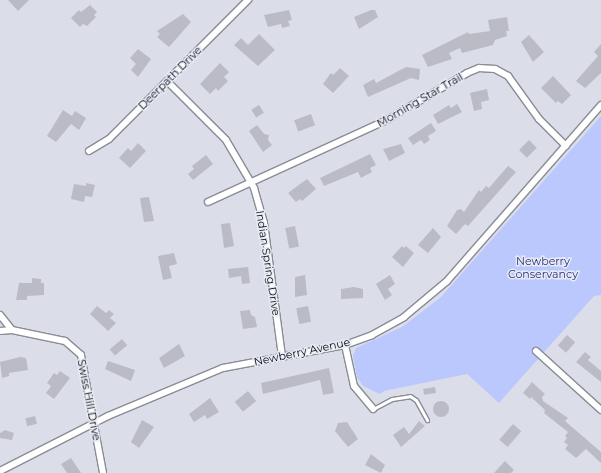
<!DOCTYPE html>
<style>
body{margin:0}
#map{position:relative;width:601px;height:473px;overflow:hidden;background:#dbdee8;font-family:Montserrat,sans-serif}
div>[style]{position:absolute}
.green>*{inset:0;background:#bbc8fe}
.building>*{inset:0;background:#bbbbc5;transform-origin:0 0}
.round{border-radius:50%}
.roads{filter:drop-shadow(1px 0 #898c95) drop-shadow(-1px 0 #898c95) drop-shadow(0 1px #898c95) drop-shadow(0 -1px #898c95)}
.service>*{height:3px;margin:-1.5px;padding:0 1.5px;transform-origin:1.5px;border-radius:1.5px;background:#fff}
.minor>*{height:6px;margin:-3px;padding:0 3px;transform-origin:3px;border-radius:3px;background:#fff}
span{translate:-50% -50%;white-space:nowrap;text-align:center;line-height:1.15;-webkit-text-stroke:3px #e8ebf5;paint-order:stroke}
.street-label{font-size:11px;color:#0b0b0f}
.park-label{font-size:11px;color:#29307c}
</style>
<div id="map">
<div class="green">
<div style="clip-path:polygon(601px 116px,601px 295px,594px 296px,499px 403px,467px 374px,384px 391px,380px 394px,363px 386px,357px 377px,353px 356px,356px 348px,402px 327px,441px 297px)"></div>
</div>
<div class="building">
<div style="clip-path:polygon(8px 0,29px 0,18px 11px)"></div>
<div style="clip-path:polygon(90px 5px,97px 12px,94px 15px,96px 17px,87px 26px,83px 24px,80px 27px,71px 18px,79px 10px,81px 12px)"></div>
<div style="clip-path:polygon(289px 10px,292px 20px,288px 21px,290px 26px,282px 28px,281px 24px,268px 27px,264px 15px)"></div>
<div style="clip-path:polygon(371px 10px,375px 10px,378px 17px,359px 29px,354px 17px)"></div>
<div style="clip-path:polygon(183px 14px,191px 22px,169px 47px,157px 37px,160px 34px,157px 31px)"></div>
<div style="clip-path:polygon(507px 17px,509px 31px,506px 31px,507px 36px,495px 40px,493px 45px,462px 53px,460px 48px,449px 53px,452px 59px,428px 67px,422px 55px,468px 32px,469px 34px,490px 31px,488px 20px)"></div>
<div style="clip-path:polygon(259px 34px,275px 50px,258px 66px,234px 45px,241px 38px,248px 45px)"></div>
<div style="clip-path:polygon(529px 35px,544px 52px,533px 62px,521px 42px)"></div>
<div style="clip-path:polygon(601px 44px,601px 73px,585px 88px,576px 81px,598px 56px,594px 52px)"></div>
<div style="clip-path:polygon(138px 49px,151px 59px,138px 77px,131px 70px,136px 64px,130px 58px)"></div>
<div style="clip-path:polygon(220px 63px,229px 72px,224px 77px,228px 81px,218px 91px,216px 88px,210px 94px,200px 84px)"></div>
<div style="clip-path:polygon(406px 67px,420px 69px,419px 80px,411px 78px,368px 97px,363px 85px,374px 79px,376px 83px)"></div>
<div style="clip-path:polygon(340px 68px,349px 76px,333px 93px,323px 84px,331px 73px,333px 75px)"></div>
<div style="clip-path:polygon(553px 76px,571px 95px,562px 104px,558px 101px,556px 103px,541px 88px)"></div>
<div style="clip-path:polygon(487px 89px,489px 100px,481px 102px,482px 109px,474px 111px,470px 93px)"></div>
<div style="clip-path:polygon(457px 104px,462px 112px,438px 124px,433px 115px,449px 105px,451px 108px)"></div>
<div style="left:259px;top:105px;width:9px;height:9px;rotate:58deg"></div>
<div style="clip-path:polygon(63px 110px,72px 116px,75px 111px,86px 118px,79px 130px,71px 124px,56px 142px,47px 136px)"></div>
<div style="left:311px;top:114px;width:12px;height:18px;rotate:70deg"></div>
<div style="clip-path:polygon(431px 123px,436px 131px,428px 136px,430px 140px,424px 144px,421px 140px,413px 145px,408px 138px)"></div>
<div style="clip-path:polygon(257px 125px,264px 134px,269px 135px,268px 140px,272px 145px,263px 152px,249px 131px)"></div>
<div style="left:529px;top:140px;width:11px;height:14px;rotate:45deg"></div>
<div style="clip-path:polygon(138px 143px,146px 151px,130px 168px,119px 158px,128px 148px,131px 151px)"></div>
<div style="clip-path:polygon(401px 144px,405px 153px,389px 161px,383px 149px)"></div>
<div style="clip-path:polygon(370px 154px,376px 165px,370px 168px,372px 172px,361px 178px,358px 172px,324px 186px,320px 178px)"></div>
<div style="clip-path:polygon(206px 155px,213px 164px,193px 180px,188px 174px,194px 169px,192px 166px)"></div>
<div style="clip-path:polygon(508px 166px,516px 172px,468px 226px,465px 224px,456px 234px,447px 226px,457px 210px,461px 209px,464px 212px,479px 190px,481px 192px,486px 186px,489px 188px)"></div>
<div style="clip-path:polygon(307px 179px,316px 189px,302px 201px,300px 199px,296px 202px,288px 193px)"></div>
<div style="clip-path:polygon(86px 183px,95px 185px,92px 197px,85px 196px,84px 202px,71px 199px,74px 184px,86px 186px)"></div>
<div style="clip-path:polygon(149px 197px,154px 221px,144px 222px,140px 198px)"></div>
<div style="clip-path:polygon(230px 223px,234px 246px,224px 248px,221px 224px)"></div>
<div style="left:295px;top:226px;width:21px;height:10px;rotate:79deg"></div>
<div style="clip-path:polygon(433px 228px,441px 237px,428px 253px,418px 245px)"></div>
<div style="clip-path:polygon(402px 246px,404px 248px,406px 246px,414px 253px,403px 267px,392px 257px)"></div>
<div style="clip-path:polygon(174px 253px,177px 264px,169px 266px,172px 278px,163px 280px,158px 256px)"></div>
<div style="clip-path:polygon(248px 267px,250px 283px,242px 284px,241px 276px,229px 278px,228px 269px)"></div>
<div style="clip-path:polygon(305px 275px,307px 295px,295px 297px,295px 277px)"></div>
<div style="clip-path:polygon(390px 275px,395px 284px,388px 289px,392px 295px,385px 300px,376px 284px)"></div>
<div style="clip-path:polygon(32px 278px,41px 279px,41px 283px,44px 283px,44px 295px,27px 296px,27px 300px,16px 300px,19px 283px,32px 283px)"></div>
<div style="clip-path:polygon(354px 287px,363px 289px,363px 298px,341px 299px,341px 289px)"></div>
<div style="clip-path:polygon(97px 306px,106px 313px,109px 310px,114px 314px,110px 318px,116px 323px,108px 331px,90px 314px)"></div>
<div style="left:308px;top:306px;width:16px;height:12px;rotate:79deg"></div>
<div style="clip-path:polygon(250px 310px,251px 315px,255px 317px,257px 327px,243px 329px,240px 311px)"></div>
<div style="left:567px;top:335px;width:11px;height:14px;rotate:41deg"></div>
<div style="left:122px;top:339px;width:8px;height:16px;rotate:50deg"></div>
<div style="clip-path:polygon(179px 344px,185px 356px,164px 368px,159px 358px)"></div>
<div style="clip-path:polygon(585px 352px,591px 357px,588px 360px,601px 371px,601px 382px,576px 362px)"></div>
<div style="clip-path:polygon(20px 357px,26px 358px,28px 370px,9px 373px,9px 376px,2px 378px,0 362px)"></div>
<div style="clip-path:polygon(108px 361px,135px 370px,131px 381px,105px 369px)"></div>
<div style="clip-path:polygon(329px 368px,334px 393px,323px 395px,320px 380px,263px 394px,261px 383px)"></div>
<div style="clip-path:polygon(60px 371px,70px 378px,54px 399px,46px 393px,51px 386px,47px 383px,54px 373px,57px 375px)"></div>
<div style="clip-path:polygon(532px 382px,545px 394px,542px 397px,543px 401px,568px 418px,565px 421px,601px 452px,601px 463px,586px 449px,576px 458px,565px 449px,568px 445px,564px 442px,567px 438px,565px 436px,568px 432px,544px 413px,545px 410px,531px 397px,530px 399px,523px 393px)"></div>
<div style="left:435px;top:387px;width:6px;height:12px;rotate:81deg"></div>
<div style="left:248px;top:391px;width:13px;height:17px;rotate:51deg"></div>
<div style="clip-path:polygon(210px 398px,219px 412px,207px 419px,205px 415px,194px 422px,189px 414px)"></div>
<div class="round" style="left:433px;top:401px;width:16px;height:16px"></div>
<div style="left:35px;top:416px;width:8px;height:10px;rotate:76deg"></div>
<div style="clip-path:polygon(142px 420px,154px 427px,139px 448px,131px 442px)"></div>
<div style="clip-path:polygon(419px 421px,425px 426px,401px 447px,393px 435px,404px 427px,409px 434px)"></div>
<div style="clip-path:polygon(347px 422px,358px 439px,348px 447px,335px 431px,338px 423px)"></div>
<div style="left:513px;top:424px;width:11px;height:21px;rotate:41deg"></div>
<div style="clip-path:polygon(5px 430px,14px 433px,12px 440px,0 438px,0 433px)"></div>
<div style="clip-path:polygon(371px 454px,385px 465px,381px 473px,365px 465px)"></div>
<div style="clip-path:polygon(71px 458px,81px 473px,67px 473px,61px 464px)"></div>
<div style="clip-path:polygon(505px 461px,514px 470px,511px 473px,494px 473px)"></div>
</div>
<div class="roads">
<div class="service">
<div style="left:373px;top:409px;width:21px;rotate:-28deg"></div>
<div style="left:392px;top:399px;width:18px;rotate:-9deg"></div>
<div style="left:410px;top:396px;width:7px;rotate:34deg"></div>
<div style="left:416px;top:400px;width:23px;rotate:61deg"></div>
</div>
<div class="minor">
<div style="left:167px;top:81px;width:83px;rotate:45deg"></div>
<div style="left:226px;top:140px;width:56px;rotate:59.7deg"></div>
<div style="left:254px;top:188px;width:36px;rotate:74deg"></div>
<div style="left:264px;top:223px;width:135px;rotate:82.3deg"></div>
<div style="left:89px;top:151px;width:23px;rotate:-31deg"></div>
<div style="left:109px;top:139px;width:197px;rotate:-45deg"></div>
<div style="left:208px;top:202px;width:195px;rotate:-24.6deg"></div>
<div style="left:385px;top:121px;width:95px;rotate:-30.3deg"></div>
<div style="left:467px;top:73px;width:13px;rotate:-23deg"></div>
<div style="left:479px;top:68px;width:16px;rotate:4deg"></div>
<div style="left:495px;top:69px;width:15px;rotate:28deg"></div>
<div style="left:508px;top:76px;width:53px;rotate:54.2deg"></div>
<div style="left:539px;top:119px;width:38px;rotate:45deg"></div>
<div style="left:0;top:315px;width:19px;rotate:51deg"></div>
<div style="left:12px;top:330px;width:12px;rotate:175deg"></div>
<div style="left:12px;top:330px;width:54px;rotate:11.7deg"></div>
<div style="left:65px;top:341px;width:21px;rotate:41deg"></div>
<div style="left:81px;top:355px;width:120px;rotate:79.4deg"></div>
<div style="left:345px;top:345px;width:42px;rotate:77.6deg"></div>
<div style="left:354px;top:386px;width:30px;rotate:50deg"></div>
<div style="left:536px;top:351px;width:88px;rotate:42.2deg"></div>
<div style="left:0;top:471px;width:121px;rotate:-27deg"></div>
<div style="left:108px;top:416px;width:125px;rotate:-22.7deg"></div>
<div style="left:223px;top:368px;width:124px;rotate:-10.7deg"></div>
<div style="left:345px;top:345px;width:29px;rotate:-20deg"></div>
<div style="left:372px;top:335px;width:37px;rotate:-29deg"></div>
<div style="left:404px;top:317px;width:56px;rotate:-39.9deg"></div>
<div style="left:447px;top:281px;width:234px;rotate:-48.8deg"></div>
</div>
</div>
<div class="street-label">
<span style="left:170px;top:78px;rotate:-45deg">Deerpath Drive</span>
<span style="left:420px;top:100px;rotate:-30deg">Morning Star Trail</span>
<span style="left:268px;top:263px;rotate:81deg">Indian Spring Drive</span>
<span style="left:302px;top:352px;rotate:-12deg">Newberry Avenue</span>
<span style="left:89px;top:400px;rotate:79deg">Swiss Hill Drive</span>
</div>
<div class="park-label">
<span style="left:543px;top:268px">Newberry<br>Conservancy</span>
</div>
</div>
